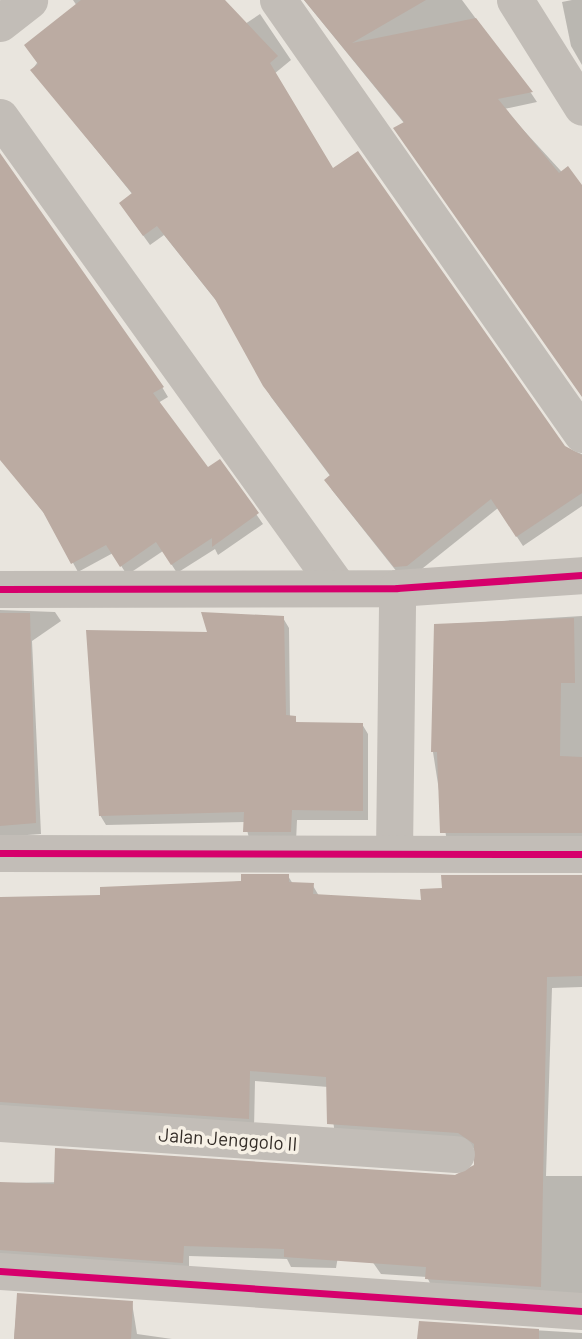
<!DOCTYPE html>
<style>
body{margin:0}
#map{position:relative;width:582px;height:1339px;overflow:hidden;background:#e9e5de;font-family:Barlow,sans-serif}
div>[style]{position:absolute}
.shadow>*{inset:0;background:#0003}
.building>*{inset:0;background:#bbaba2}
.street>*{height:37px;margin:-18.5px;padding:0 18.5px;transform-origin:18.5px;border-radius:18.5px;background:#c2bdb7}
.cycleway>*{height:7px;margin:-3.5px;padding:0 3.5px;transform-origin:3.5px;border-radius:3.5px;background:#d6006c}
span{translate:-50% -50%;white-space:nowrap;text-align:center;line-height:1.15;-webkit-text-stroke:7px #f6f0e5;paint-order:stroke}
.street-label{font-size:19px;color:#322b26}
</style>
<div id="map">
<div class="shadow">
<div style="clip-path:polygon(73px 0,223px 0,245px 24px,260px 14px,291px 60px,274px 74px,332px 170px,564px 447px,582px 454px,582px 506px,523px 546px,498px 508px,413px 576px,401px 577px,332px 490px,326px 480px,331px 477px,271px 397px,222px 308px,164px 235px,150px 245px,127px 213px,133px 195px,32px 70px,77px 6px)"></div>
<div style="clip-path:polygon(304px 0,462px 0,531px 93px,537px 102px,504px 109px,582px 194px,582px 396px,404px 123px)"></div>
<div style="clip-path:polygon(572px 0,582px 0,582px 65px,571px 46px,562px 2px)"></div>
<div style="clip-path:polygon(0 159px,162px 387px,168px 397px,158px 403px,208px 470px,219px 461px,263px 524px,218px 555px,215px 549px,177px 573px,163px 551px,127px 575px,113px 553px,78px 572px,50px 521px,0 456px)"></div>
<div style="clip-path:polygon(0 610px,55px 612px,61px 621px,32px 641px,41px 834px,0 837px)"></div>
<div style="clip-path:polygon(582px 616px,582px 842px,447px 842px,433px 752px,435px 625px)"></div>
<div style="clip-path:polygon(283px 618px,289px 628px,290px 717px,299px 724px,362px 724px,368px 734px,368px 820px,297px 820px,296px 842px,250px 842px,245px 822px,106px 825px,100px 815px,210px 634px)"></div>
<div style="clip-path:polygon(288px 876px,293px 884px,312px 884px,319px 896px,423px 902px,582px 877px,582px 987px,552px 988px,546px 1176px,582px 1176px,582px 1300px,433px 1289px,427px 1277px,381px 1274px,344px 1221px,336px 1268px,291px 1267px,287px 1259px,189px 1256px,189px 1273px,0 1260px,0 1183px,455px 1177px,475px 1166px,476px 1150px,466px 1143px,335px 1134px,328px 1087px,255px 1081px,254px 1129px,0 1114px,0 898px,102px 897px)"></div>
<div style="clip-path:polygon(18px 1295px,132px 1303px,137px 1334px,172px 1339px,14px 1339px)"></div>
<div style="clip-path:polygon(421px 1323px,582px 1333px,582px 1339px,419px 1339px)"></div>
</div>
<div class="building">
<div style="clip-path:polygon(81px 0,225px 0,278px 56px,270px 63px,333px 168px,358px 151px,565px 446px,582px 455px,582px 493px,516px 537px,491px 499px,407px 566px,394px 567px,324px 480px,330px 475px,263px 386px,215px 299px,157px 226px,143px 236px,119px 203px,132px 193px,30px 70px,38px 64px,24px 45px)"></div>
<div style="clip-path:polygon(304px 0,426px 0,352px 43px,476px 18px,533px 92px,498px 99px,559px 173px,568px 166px,582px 185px,582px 397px,393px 128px,404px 122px)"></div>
<div style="clip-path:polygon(0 153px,164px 387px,153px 393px,208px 467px,220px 459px,259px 513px,212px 547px,212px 538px,171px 565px,156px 542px,120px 567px,106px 545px,71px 564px,43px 512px,0 460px)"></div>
<div style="clip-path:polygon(201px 612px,284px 616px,286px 715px,296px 716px,296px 722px,363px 723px,363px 811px,292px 810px,291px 832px,243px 832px,244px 812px,99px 816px,86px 630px,207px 632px)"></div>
<div style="clip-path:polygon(0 613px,30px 613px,36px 823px,0 826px)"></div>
<div style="clip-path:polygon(574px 618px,575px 683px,561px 683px,560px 756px,582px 757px,582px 833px,440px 833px,437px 752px,431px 752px,434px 624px)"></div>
<div style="clip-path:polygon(241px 874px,289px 874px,289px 882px,314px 883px,313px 894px,421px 900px,420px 889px,442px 888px,441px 875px,582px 875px,582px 976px,547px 977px,541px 1287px,425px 1279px,426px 1267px,284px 1257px,284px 1249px,184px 1246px,183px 1263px,0 1250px,0 1182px,54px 1184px,55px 1148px,455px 1175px,474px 1165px,474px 1144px,458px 1133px,327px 1124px,326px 1077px,250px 1071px,249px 1119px,0 1102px,0 897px,100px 895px,100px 887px,241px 881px)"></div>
<div style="clip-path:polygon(17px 1293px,133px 1301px,131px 1339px,14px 1339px)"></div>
<div style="clip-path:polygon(419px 1321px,539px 1329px,539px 1339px,417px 1339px)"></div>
</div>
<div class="street">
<div style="left:278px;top:0;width:530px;rotate:54.99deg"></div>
<div style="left:515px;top:0;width:126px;rotate:57.9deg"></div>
<div style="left:0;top:23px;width:37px;rotate:-38deg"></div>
<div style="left:0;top:117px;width:576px;rotate:54.32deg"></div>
<div style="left:0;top:589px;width:397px;rotate:-0.1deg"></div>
<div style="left:397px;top:588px;width:185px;rotate:-4deg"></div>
<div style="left:394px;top:852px;width:264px;rotate:-89.3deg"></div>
<div style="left:0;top:853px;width:582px;rotate:0.1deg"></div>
<div style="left:0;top:1123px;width:457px;rotate:3.9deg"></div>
<div style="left:0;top:1271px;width:583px;rotate:3.93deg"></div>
</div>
<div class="cycleway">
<div style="left:0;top:589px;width:397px;rotate:-0.1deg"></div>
<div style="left:397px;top:588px;width:185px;rotate:-4deg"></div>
<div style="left:0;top:853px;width:582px;rotate:0.1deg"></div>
<div style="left:0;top:1271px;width:583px;rotate:3.93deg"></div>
</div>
<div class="street-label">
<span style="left:228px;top:1139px;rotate:4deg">Jalan Jenggolo II</span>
</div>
</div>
